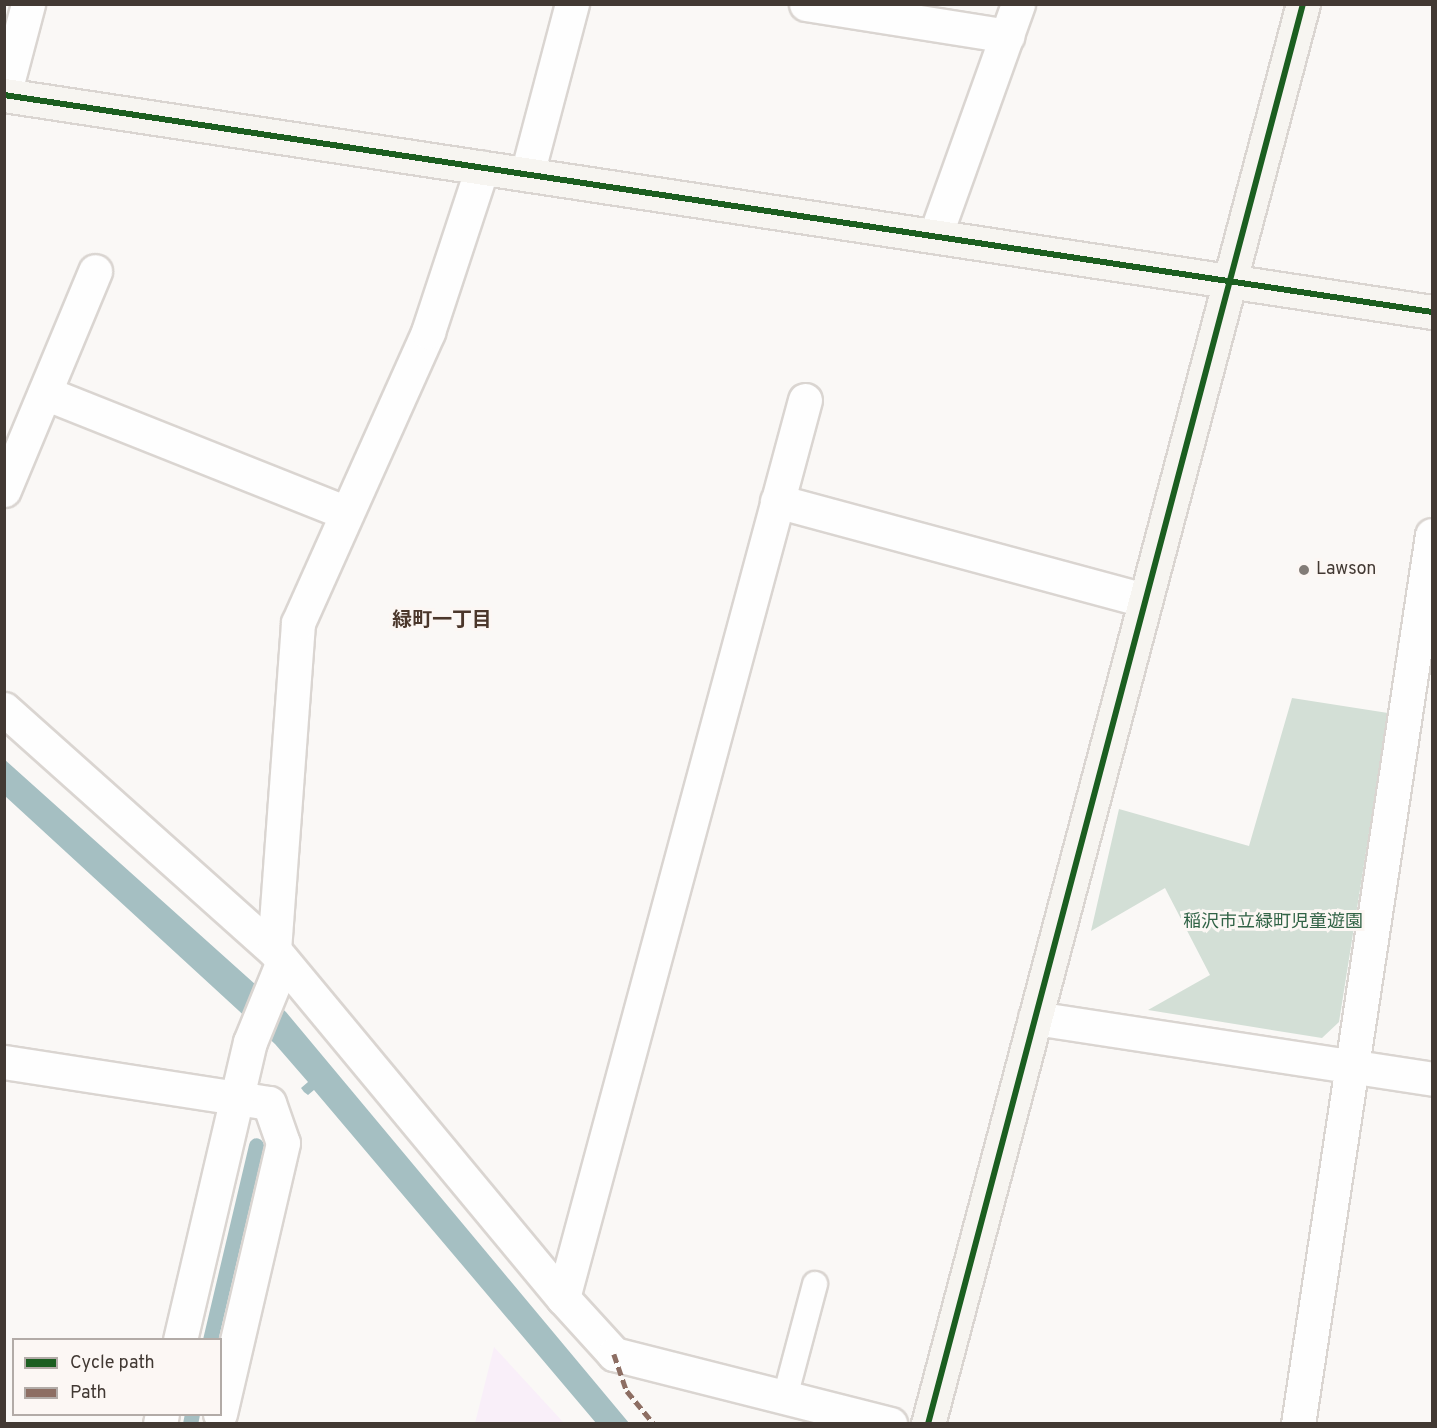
<!DOCTYPE html>
<meta charset="utf-8">
<style>
body{margin:0}
#map{position:relative;width:1437px;height:1428px;overflow:hidden;background:#faf8f6;font-family:Overpass,"Noto Sans JP",sans-serif}
div>[style]{position:absolute}
.industrial>*{inset:0;background:#f9eff9}
.green>*{inset:0;background:#d3dfd6}
.water>*{inset:0;background:#a5bfc2}
.stream>*{height:15px;margin:-7.5px;padding:0 7.5px;transform-origin:7.5px;border-radius:7.5px;background:#a5bfc2}
.roads{filter:drop-shadow(2px 0 #dad5d1) drop-shadow(-2px 0 #dad5d1) drop-shadow(0 2px #dad5d1) drop-shadow(0 -2px #dad5d1)}
.lane>*{height:24px;margin:-12px;padding:0 12px;transform-origin:12px;border-radius:12px;background:#fefefe}
.street>*{height:33px;margin:-16.5px;padding:0 16.5px;transform-origin:16.5px;border-radius:16.5px;background:#fefefe}
.secondary>*{height:33px;margin:-16.5px;padding:0 16.5px;transform-origin:16.5px;border-radius:16.5px;background:#f7f5f1}
.quiet>*{height:4.5px;margin-top:-2.25px;transform-origin:0;background:repeating-linear-gradient(90deg,#8d6e63 0 9px,transparent 0 13.5px)}
.cycleway>*{height:6px;margin:-3px;padding:0 3px;transform-origin:3px;border-radius:3px;background:#1b5e20}
.dots>*{width:16px;height:16px;translate:-50% -50%;box-sizing:border-box;border:3px solid #fcf7f4;border-radius:50%}
span{translate:-50% -50%;white-space:nowrap;text-align:center;line-height:1.15;-webkit-text-stroke:6px #fcf7f4;paint-order:stroke}
.poi-label{font-size:18px;color:#423933}
.left{translate:0 -50%;text-align:left}
.park-label{font-size:18px;color:#316346}
.neighbourhood-label{font-size:20px;color:#4b372b;font-weight:700}
.frame{position:absolute;inset:0;border:6px solid #423933;pointer-events:none}
.legend{position:absolute;left:12px;top:1338px;width:210px;height:78px;box-sizing:border-box;background:#fcf7f4;border:2px solid #b2aba7;margin:0;padding:8px 10px;list-style:none;font-size:18px;color:#423933}
.legend li{display:flex;align-items:center;gap:12px;height:30px}
.legend b{width:30px;border:2px solid #b2aba7}
</style>
<div id="map">
<div class="industrial">
<div style="clip-path:polygon(494px 1347px,564px 1423px,475px 1423px)"></div>
</div>
<div class="green">
<div style="clip-path:polygon(1292px 698px,1388px 713px,1339px 1022px,1322px 1038px,1148px 1010px,1210px 975px,1165px 888px,1091px 931px,1119px 809px,1249px 846px)"></div>
</div>
<div class="water">
<div style="clip-path:polygon(4px 759px,286px 1012px,629px 1423px,596px 1423px,314px 1090px,308px 1095px,304px 1092px,301px 1088px,308px 1082px,275px 1044px,5px 796px)"></div>
</div>
<div class="stream">
<div style="left:210px;top:1340px;width:200px;rotate:-76.7deg"></div>
<div style="left:190px;top:1424px;width:10px;rotate:-79deg"></div>
</div>
<div class="roads">
<div class="lane">
<div style="left:785px;top:1397px;width:117px;rotate:-75.1deg"></div>
</div>
<div class="street">
<div style="left:806px;top:4px;width:204px;rotate:9deg"></div>
<div style="left:4px;top:95px;width:94px;rotate:-75.2deg"></div>
<div style="left:527px;top:174px;width:176px;rotate:-75.2deg"></div>
<div style="left:935px;top:236px;width:246px;rotate:-70.3deg"></div>
<div style="left:45px;top:393px;width:324px;rotate:21.7deg"></div>
<div style="left:4px;top:490px;width:237px;rotate:-67.4deg"></div>
<div style="left:777px;top:501px;width:381px;rotate:15.1deg"></div>
<div style="left:4px;top:709px;width:362px;rotate:41.8deg"></div>
<div style="left:274px;top:950px;width:452px;rotate:50.3deg"></div>
<div style="left:563px;top:1298px;width:76px;rotate:47.7deg"></div>
<div style="left:614px;top:1354px;width:285px;rotate:14.2deg"></div>
<div style="left:274px;top:950px;width:328px;rotate:-85.8deg"></div>
<div style="left:298px;top:623px;width:319px;rotate:-65.9deg"></div>
<div style="left:428px;top:332px;width:173px;rotate:-71.8deg"></div>
<div style="left:1035px;top:1018px;width:402px;rotate:8.7deg"></div>
<div style="left:4px;top:1062px;width:268px;rotate:8.8deg"></div>
<div style="left:269px;top:1103px;width:42px;rotate:70.7deg"></div>
<div style="left:283px;top:1143px;width:278px;rotate:103.1deg"></div>
<div style="left:563px;top:1298px;width:930px;rotate:-74.92deg"></div>
<div style="left:180px;top:1340px;width:306px;rotate:-76.8deg"></div>
<div style="left:250px;top:1042px;width:87px;rotate:-67.8deg"></div>
<div style="left:160px;top:1424px;width:10px;rotate:-79deg"></div>
<div style="left:1298px;top:1424px;width:899px;rotate:-81.43deg"></div>
</div>
<div class="secondary">
<div style="left:4px;top:95px;width:1444px;rotate:8.64deg"></div>
<div style="left:928px;top:1424px;width:1469px;rotate:-75.21deg"></div>
</div>
</div>
<div class="quiet">
<div style="left:614px;top:1354px;width:39px;rotate:71deg"></div>
<div style="left:627px;top:1391px;width:43px;rotate:50.7deg"></div>
</div>
<div class="cycleway">
<div style="left:4px;top:95px;width:1444px;rotate:8.64deg"></div>
<div style="left:928px;top:1424px;width:1469px;rotate:-75.21deg"></div>
</div>
<div class="dots">
<div style="left:1304px;top:570px;background:#827c77"></div>
</div>
<div class="poi-label">
<span class="left" style="left:1316px;top:570px">Lawson</span>
</div>
<div class="park-label">
<span style="left:1273px;top:923px">稲沢市立緑町児童遊園</span>
</div>
<div class="neighbourhood-label">
<span style="left:442px;top:621px">緑町一丁目</span>
</div>
<div class="frame"></div>
<ul class="legend">
<li><b style="height:8px;background:#1b5e20"></b>Cycle path</li>
<li><b style="height:8px;background:#8d6e63"></b>Path</li>
</ul>
</div>
